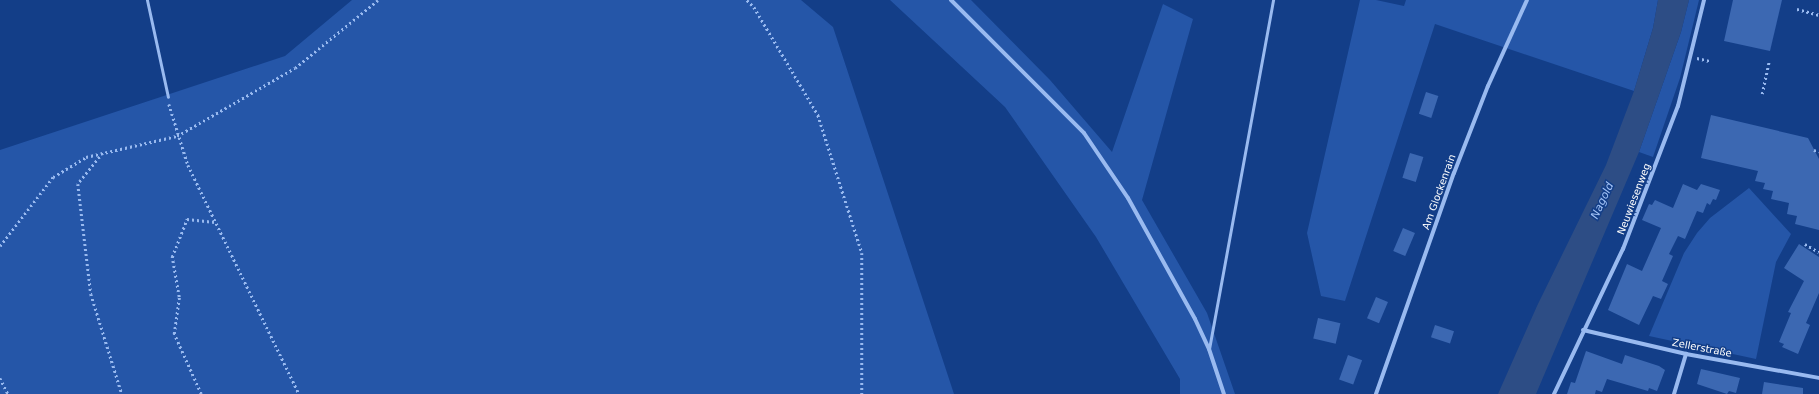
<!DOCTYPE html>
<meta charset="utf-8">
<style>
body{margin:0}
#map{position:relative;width:1819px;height:394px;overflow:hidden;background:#133e88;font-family:"DejaVu Sans",sans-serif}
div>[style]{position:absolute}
.green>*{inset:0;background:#2556a8}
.water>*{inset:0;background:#2d4d85}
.building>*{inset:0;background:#3c68b2;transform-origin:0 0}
.path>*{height:2.5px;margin-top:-1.25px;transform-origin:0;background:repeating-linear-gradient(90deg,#99baf0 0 2px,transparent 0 5px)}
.service>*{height:3px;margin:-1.5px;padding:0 1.5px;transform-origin:1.5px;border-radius:1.5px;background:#99baf0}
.minor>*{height:4px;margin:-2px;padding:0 2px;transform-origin:2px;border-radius:2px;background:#99baf0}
span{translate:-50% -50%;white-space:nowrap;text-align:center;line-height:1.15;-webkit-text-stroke:3px #133e88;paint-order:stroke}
.street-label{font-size:10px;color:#fff}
.water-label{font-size:11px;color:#a4c4f7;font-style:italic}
</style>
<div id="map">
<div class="green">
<div style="clip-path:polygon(352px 0,801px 0,833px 27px,954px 394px,0 394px,0 150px,285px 56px)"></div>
<div style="clip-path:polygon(890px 0,971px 0,1050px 80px,1112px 152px,1163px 4px,1193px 19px,1142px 200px,1207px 313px,1235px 394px,1180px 394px,1180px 379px,1096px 237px,1005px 107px)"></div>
<div style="clip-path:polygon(1360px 0,1376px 0,1404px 6px,1406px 0,1658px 0,1653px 28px,1634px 91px,1435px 24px,1345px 301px,1321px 296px,1307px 233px)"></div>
<div style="clip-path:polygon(1689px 0,1699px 0,1680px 78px,1653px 157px,1639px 152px,1681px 32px)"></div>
<div style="clip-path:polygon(1749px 188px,1791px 234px,1776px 262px,1756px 359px,1649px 336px,1684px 253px,1697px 233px,1710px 218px)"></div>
</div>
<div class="water">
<div style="clip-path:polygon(1658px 0,1689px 0,1681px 32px,1639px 152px,1536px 394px,1498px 394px,1537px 306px,1606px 165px,1634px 91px,1653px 28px)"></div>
</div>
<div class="building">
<div style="clip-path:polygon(1733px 0,1782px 0,1770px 51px,1724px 41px)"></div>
<div style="left:1426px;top:92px;width:13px;height:23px;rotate:18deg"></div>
<div style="clip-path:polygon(1711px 115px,1808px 138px,1819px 159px,1819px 230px,1795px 224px,1797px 216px,1787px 214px,1789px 203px,1771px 199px,1773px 191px,1763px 189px,1765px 183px,1755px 181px,1758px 171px,1701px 158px)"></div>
<div style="left:1410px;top:153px;width:14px;height:26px;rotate:17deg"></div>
<div style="clip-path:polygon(1683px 184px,1697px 190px,1701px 184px,1720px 190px,1716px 200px,1713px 199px,1710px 205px,1707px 203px,1703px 213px,1697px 211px,1685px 239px,1678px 236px,1669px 254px,1673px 256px,1662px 281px,1668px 284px,1661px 299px,1653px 296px,1639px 325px,1608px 310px,1627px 264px,1642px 271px,1661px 228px,1642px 220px,1649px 204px,1652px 205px,1655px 200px,1673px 208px)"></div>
<div style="left:1403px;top:228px;width:13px;height:25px;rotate:23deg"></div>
<div style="clip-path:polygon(1799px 244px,1819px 257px,1819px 293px,1806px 323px,1810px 325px,1798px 354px,1782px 347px,1784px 344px,1779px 342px,1791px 313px,1788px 312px,1804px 281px,1784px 268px)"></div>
<div style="left:1376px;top:297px;width:13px;height:23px;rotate:23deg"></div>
<div style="left:1318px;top:318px;width:23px;height:21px;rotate:13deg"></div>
<div style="left:1435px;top:325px;width:20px;height:13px;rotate:18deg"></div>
<div style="clip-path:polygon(1586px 351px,1622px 364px,1625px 355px,1659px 366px,1665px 370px,1657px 391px,1649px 388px,1648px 391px,1607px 379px,1602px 392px,1596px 390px,1595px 394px,1567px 394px,1571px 382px,1575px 383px)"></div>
<div style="left:1348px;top:355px;width:15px;height:26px;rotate:20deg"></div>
<div style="clip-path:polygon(1701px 369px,1740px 378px,1736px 393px,1729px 391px,1727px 394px,1697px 384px)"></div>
<div style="clip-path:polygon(1764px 382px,1803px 388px,1803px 394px,1762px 394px)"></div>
</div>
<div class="path">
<div style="left:747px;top:0;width:10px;rotate:45deg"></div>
<div style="left:754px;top:7px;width:126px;rotate:59.3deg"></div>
<div style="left:818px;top:115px;width:145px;rotate:72.3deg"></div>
<div style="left:862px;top:253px;width:141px;rotate:90deg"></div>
<div style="left:1797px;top:9px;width:23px;rotate:15deg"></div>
<div style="left:1697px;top:58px;width:13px;rotate:13deg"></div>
<div style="left:1762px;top:94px;width:33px;rotate:-78deg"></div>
<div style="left:169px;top:104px;width:64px;rotate:72.7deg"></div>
<div style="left:188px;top:165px;width:254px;rotate:64.1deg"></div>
<div style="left:1814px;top:150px;width:5px;rotate:22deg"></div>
<div style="left:103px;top:153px;width:40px;rotate:129deg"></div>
<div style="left:78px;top:184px;width:111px;rotate:83.3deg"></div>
<div style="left:91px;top:294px;width:105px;rotate:72.8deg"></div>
<div style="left:1805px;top:244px;width:16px;rotate:30deg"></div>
<div style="left:0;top:246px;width:87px;rotate:-52.5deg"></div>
<div style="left:53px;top:177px;width:39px;rotate:-31deg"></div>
<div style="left:86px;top:157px;width:93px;rotate:-13deg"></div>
<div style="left:177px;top:136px;width:136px;rotate:-30deg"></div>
<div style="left:295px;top:68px;width:107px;rotate:-39.3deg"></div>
<div style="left:0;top:378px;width:18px;rotate:63deg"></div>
<div style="left:201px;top:394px;width:66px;rotate:-114.2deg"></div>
<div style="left:174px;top:334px;width:37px;rotate:-82deg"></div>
<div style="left:179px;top:297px;width:41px;rotate:-99.9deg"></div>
<div style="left:172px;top:257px;width:41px;rotate:-68.5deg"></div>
<div style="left:187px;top:219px;width:28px;rotate:6deg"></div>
</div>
<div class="service">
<div style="left:147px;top:0;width:99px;rotate:77.8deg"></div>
<div style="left:1209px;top:349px;width:355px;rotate:-79.6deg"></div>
</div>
<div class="minor">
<div style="left:951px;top:0;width:188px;rotate:45deg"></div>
<div style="left:1084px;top:133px;width:78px;rotate:55.9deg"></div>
<div style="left:1128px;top:198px;width:138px;rotate:61deg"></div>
<div style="left:1195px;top:319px;width:33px;rotate:65deg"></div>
<div style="left:1209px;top:349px;width:47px;rotate:71.6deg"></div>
<div style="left:1583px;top:330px;width:106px;rotate:13.1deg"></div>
<div style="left:1686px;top:354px;width:135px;rotate:10.2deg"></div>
<div style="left:1376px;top:394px;width:234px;rotate:-70.6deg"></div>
<div style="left:1454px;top:173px;width:93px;rotate:-68.7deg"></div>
<div style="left:1488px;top:86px;width:94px;rotate:-65.6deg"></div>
<div style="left:1554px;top:394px;width:161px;rotate:-64.6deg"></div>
<div style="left:1623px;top:249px;width:153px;rotate:-69deg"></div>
<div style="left:1678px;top:106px;width:109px;rotate:-76.2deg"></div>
<div style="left:1674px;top:394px;width:42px;rotate:-73.3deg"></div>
</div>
<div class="street-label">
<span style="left:1439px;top:192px;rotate:-70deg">Am Glockenrain</span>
<span style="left:1634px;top:199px;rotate:-69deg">Neuwiesenweg</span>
<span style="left:1702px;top:348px;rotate:11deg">Zellerstraße</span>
</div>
<div class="water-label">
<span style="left:1603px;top:201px;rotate:-65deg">Nagold</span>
</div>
</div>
